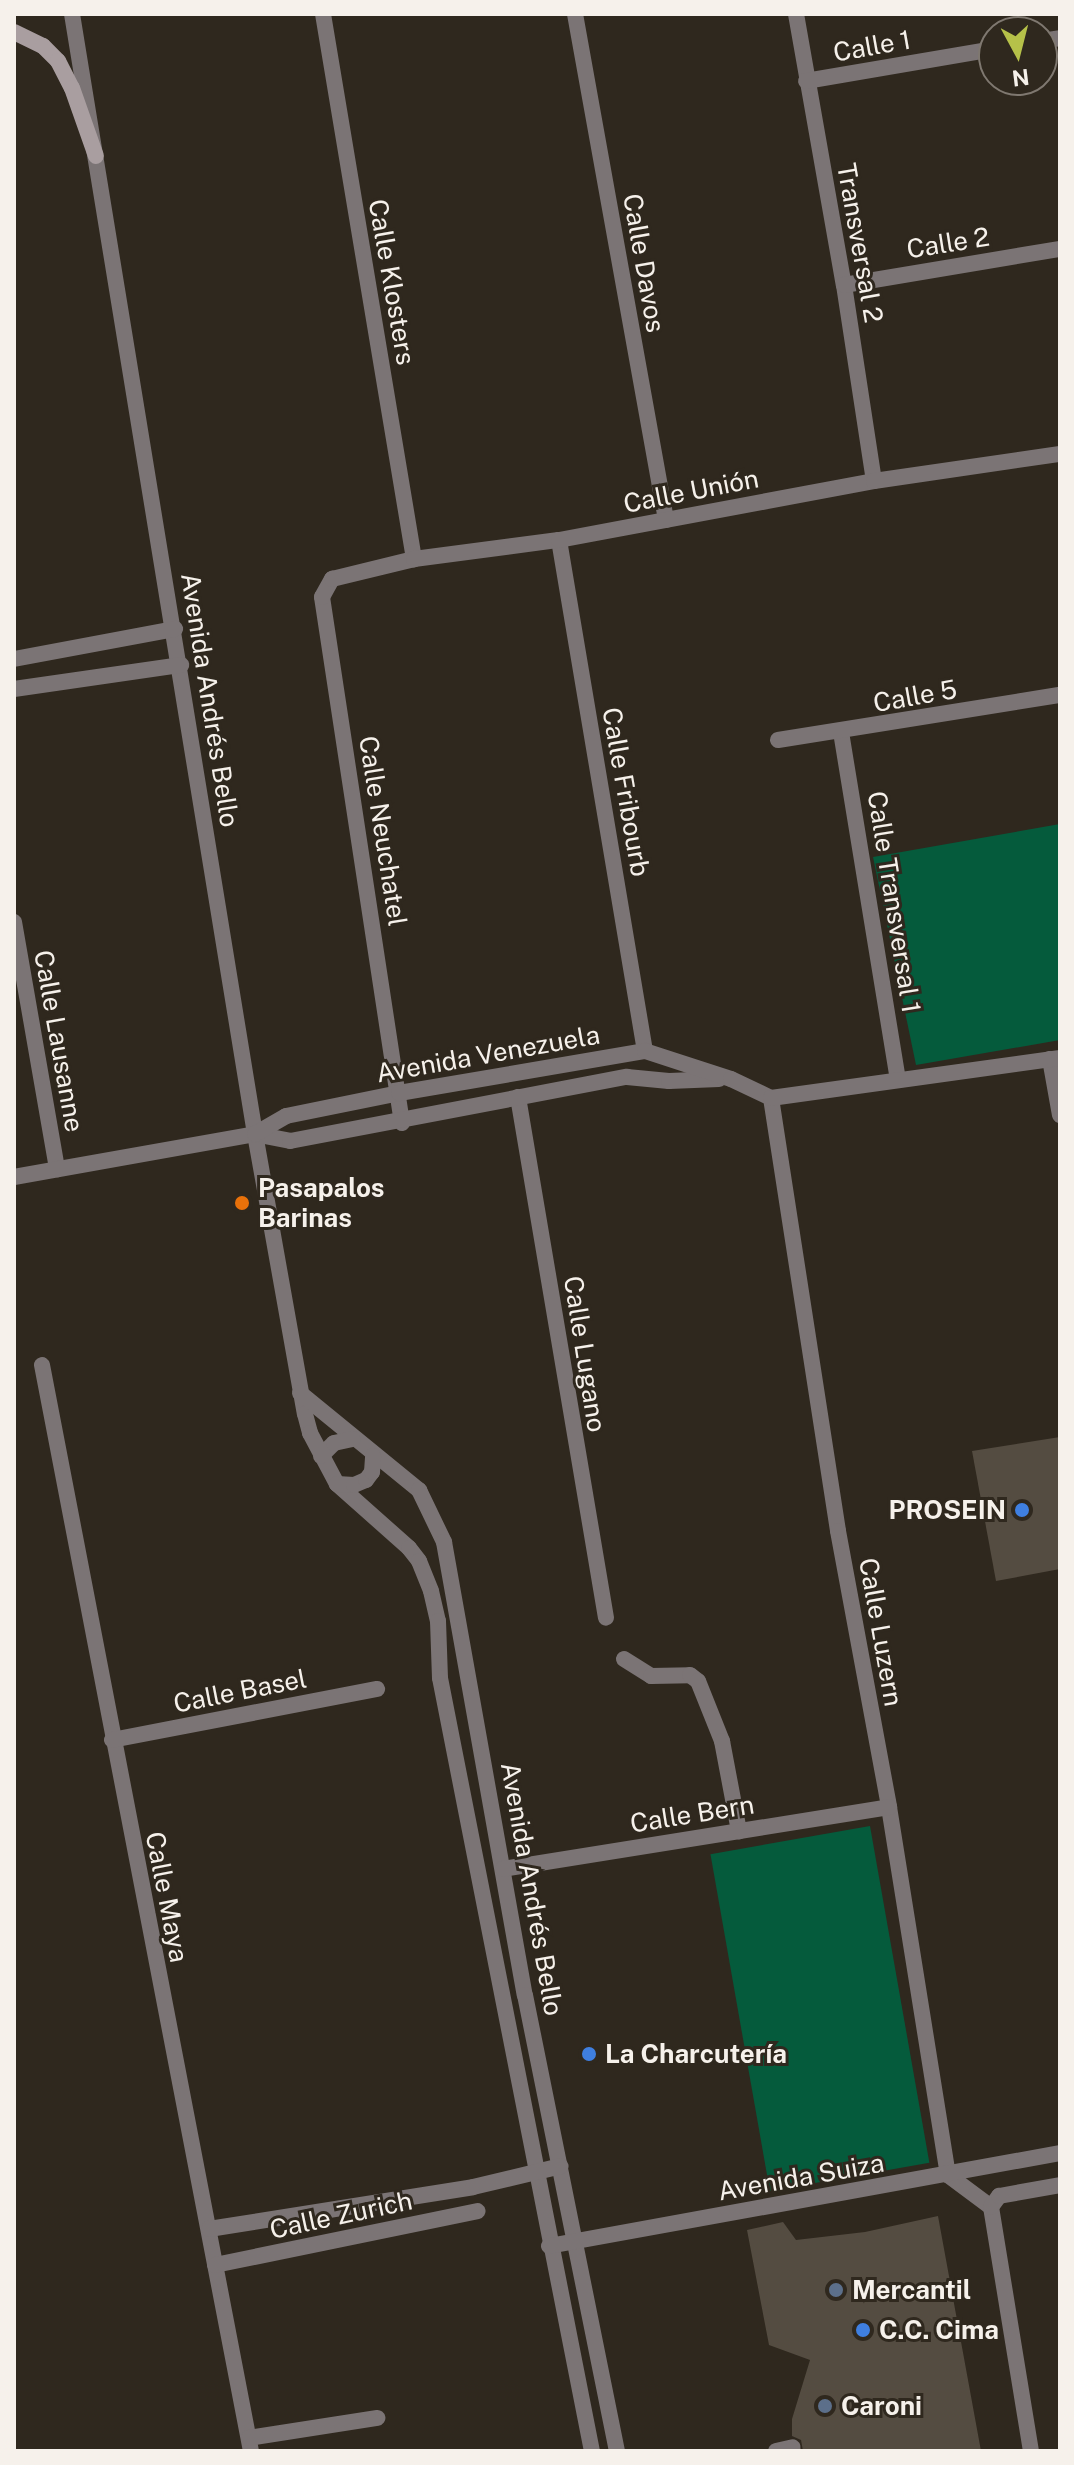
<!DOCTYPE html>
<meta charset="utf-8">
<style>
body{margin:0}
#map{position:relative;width:1074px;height:2465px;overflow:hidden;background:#2f281e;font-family:"Public Sans",sans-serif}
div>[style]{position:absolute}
.green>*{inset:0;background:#055b3c;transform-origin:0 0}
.building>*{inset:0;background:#544c41}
.street>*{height:16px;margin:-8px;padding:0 8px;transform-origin:8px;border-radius:8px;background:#7b7475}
.secondary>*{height:16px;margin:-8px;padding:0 8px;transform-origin:8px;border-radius:8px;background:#a99ea0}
.dots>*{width:22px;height:22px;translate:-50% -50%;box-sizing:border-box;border:4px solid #2f281e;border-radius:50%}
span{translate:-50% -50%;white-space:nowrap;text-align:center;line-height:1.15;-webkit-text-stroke:6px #2f281e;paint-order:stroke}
.street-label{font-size:26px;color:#f6f1eb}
.poi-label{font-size:26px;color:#f6f1eb;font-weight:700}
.left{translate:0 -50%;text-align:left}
.right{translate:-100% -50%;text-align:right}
.frame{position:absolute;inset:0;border:16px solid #f6f1eb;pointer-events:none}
.north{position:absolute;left:978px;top:16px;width:80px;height:80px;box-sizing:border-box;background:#2f281e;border:2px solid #7f7870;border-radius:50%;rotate:173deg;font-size:22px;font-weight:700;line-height:32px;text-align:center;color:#f6f1eb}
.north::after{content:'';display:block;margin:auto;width:28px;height:36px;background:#b6c149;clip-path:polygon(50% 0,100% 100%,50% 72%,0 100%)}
</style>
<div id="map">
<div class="green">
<div style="clip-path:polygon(1060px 824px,1060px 1040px,916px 1065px,873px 857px)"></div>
<div style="left:870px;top:1826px;width:342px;height:162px;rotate:80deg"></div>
</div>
<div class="building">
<div style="clip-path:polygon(1060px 1437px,1060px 1569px,996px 1581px,972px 1451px)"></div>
<div style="clip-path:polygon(938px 2216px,981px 2451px,803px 2451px,801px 2440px,792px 2436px,792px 2419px,810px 2360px,769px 2345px,747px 2230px,783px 2222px,796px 2240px,865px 2232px)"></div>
</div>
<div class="street">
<div style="left:72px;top:14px;width:1135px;rotate:80.72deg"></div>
<div style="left:255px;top:1134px;width:284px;rotate:79.9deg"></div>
<div style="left:305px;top:1414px;width:20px;rotate:75deg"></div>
<div style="left:310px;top:1433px;width:58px;rotate:62.1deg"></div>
<div style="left:337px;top:1484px;width:96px;rotate:41.6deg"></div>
<div style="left:409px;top:1548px;width:16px;rotate:52deg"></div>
<div style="left:419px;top:1561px;width:32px;rotate:68deg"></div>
<div style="left:431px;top:1591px;width:31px;rotate:77deg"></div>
<div style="left:438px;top:1621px;width:57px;rotate:88deg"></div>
<div style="left:440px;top:1678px;width:788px;rotate:78.88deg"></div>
<div style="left:323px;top:14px;width:553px;rotate:80.52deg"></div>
<div style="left:575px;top:14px;width:514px;rotate:79.8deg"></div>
<div style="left:796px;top:14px;width:275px;rotate:80deg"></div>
<div style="left:844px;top:285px;width:198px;rotate:81.3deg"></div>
<div style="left:1042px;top:41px;width:18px;rotate:-9deg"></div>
<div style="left:806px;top:81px;width:191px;rotate:-9.7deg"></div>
<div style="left:844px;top:285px;width:219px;rotate:-9.5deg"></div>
<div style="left:559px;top:540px;width:518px;rotate:80.45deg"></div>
<div style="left:14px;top:659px;width:164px;rotate:-10.6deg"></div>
<div style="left:14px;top:689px;width:169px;rotate:-8.2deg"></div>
<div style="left:841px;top:732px;width:352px;rotate:80.7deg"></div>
<div style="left:778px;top:740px;width:286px;rotate:-9.1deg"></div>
<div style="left:14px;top:922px;width:251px;rotate:80.1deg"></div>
<div style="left:1050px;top:1059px;width:57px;rotate:79.9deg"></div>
<div style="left:518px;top:1097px;width:528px;rotate:80.41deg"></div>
<div style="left:771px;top:1098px;width:438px;rotate:81.2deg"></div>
<div style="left:838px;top:1531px;width:281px;rotate:79.5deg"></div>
<div style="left:889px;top:1807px;width:373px;rotate:80.9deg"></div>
<div style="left:948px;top:2175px;width:54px;rotate:36.7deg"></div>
<div style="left:991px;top:2207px;width:247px;rotate:80.7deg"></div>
<div style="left:402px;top:1123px;width:532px;rotate:-98.65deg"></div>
<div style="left:322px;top:597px;width:21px;rotate:-61deg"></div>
<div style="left:332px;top:579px;width:84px;rotate:-13.7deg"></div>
<div style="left:414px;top:559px;width:146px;rotate:-7.5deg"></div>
<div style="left:559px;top:540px;width:320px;rotate:-10.6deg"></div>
<div style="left:874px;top:481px;width:188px;rotate:-8.3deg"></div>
<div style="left:255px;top:1134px;width:36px;rotate:11deg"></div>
<div style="left:290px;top:1141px;width:343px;rotate:-10.8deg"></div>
<div style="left:627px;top:1077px;width:42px;rotate:5.4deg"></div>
<div style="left:669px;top:1081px;width:50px;rotate:-2.3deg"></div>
<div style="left:14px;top:1177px;width:245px;rotate:-10.1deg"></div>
<div style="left:255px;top:1134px;width:36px;rotate:-30deg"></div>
<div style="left:286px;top:1116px;width:115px;rotate:-11.5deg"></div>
<div style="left:399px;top:1093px;width:250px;rotate:-9.7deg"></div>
<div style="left:645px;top:1051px;width:90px;rotate:18deg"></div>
<div style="left:731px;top:1079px;width:44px;rotate:25.4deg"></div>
<div style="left:771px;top:1098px;width:292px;rotate:-7.9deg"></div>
<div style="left:42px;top:1365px;width:1106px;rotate:79.11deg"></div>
<div style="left:300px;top:1393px;width:154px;rotate:39.2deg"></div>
<div style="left:419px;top:1490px;width:58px;rotate:64.3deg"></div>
<div style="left:444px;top:1542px;width:460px;rotate:79.9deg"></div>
<div style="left:525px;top:1995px;width:465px;rotate:78.6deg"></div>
<div style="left:321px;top:1456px;width:18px;rotate:-45deg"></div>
<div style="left:334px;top:1443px;width:19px;rotate:-12deg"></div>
<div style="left:337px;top:1484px;width:17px;rotate:3deg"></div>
<div style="left:354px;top:1485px;width:13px;rotate:-23deg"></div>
<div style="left:366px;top:1480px;width:10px;rotate:-53deg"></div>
<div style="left:372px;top:1472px;width:16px;rotate:-86deg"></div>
<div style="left:624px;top:1659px;width:32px;rotate:32deg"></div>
<div style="left:651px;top:1676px;width:39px;rotate:-1deg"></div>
<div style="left:690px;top:1675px;width:10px;rotate:37deg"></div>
<div style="left:698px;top:1681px;width:65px;rotate:68.2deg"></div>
<div style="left:722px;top:1741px;width:92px;rotate:79.3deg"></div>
<div style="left:112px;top:1740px;width:270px;rotate:-10.9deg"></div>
<div style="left:503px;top:1869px;width:391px;rotate:-9.1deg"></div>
<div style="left:991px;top:2207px;width:14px;rotate:-54deg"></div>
<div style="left:999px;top:2196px;width:62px;rotate:-10.2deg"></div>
<div style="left:209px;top:2229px;width:267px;rotate:-9deg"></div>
<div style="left:473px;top:2187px;width:90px;rotate:-13.4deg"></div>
<div style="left:549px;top:2246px;width:519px;rotate:-10.31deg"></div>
<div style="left:215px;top:2265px;width:268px;rotate:-11.6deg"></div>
<div style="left:249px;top:2438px;width:130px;rotate:-8.9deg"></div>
<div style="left:776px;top:2451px;width:17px;rotate:-13deg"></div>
</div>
<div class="secondary">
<div style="left:14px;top:32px;width:32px;rotate:26deg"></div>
<div style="left:43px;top:46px;width:21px;rotate:45deg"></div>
<div style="left:58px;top:61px;width:30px;rotate:63deg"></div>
<div style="left:72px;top:88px;width:72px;rotate:70.6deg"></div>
</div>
<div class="dots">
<div style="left:242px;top:1203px;background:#e8710a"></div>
<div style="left:1022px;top:1510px;background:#3f7fe0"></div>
<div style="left:589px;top:2054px;background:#3f7fe0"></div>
<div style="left:836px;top:2290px;background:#5c6f8a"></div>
<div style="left:863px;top:2330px;background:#3f7fe0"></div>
<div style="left:825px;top:2406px;background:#5c6f8a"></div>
</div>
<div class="street-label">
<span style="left:872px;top:46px;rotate:-10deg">Calle 1</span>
<span style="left:860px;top:243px;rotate:80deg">Transversal 2</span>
<span style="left:948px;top:243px;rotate:-9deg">Calle 2</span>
<span style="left:644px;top:263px;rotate:80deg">Calle Davos</span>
<span style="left:392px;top:282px;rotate:80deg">Calle Klosters</span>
<span style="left:691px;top:491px;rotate:-11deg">Calle Unión</span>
<span style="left:915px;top:696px;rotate:-10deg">Calle 5</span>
<span style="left:210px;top:700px;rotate:81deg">Avenida Andrés Bello</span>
<span style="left:626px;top:792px;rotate:80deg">Calle Fribourb</span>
<span style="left:383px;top:831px;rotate:81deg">Calle Neuchatel</span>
<span style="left:894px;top:902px;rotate:81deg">Calle Transversal 1</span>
<span style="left:59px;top:1041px;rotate:80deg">Calle Lausanne</span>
<span style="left:488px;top:1054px;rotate:-10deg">Avenida Venezuela</span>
<span style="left:585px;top:1354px;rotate:81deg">Calle Lugano</span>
<span style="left:881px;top:1632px;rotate:80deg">Calle Luzern</span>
<span style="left:240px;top:1691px;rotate:-11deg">Calle Basel</span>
<span style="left:692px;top:1814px;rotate:-9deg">Calle Bern</span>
<span style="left:532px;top:1889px;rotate:80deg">Avenida Andrés Bello</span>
<span style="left:167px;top:1897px;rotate:79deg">Calle Maya</span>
<span style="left:801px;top:2177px;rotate:-10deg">Avenida Suiza</span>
<span style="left:341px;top:2215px;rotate:-12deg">Calle Zurich</span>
</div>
<div class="poi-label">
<span class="left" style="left:258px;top:1203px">Pasapalos<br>Barinas</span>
<span class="right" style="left:1006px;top:1510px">PROSEIN</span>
<span class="left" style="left:605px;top:2054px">La Charcutería</span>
<span class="left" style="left:852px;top:2290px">Mercantil</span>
<span class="left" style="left:879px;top:2330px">C.C. Cima</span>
<span class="left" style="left:841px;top:2406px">Caroni</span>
</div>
<div class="frame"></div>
<div class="north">N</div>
</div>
